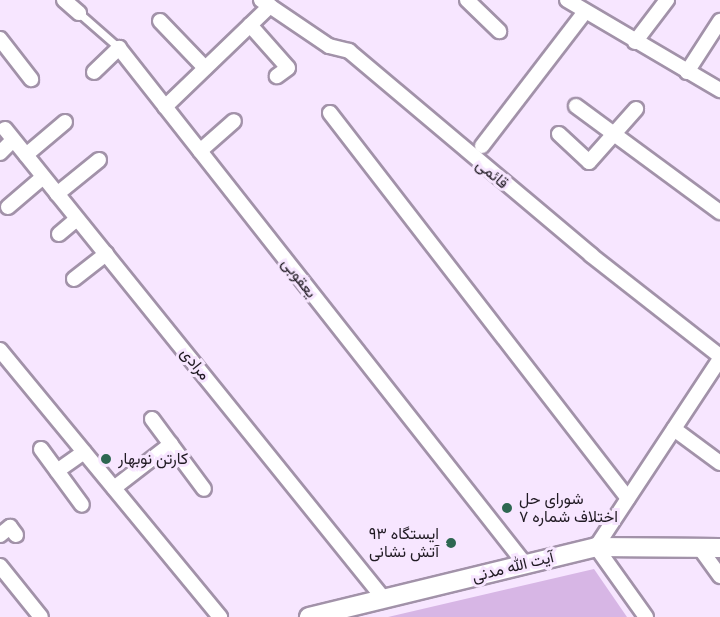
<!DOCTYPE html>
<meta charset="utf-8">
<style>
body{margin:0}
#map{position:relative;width:720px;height:617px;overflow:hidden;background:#f7e6ff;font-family:Figtree,Vazirmatn,sans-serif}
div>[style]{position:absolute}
.green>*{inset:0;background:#d7b6e5}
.roads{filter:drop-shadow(2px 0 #a292a9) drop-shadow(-2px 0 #a292a9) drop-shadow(0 2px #a292a9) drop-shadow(0 -2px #a292a9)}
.service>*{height:7px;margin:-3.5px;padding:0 3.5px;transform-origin:3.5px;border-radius:3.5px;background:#fff}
.minor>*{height:14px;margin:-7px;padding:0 7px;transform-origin:7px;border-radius:7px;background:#fff}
.secondary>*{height:18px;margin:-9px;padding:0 9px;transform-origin:9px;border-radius:9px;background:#fff}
.dots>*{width:16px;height:16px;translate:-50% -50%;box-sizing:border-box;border:3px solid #f7e6ff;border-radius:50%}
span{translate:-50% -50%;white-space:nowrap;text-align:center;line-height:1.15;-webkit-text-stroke:6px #f7e6ff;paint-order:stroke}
.street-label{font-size:16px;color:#201a23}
.poi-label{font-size:16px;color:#201a23}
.left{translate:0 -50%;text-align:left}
.right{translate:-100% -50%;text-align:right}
</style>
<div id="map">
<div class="green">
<div style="clip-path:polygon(594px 569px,627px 617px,388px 617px)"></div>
</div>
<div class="roads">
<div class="service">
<div style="left:79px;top:13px;width:53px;rotate:41.2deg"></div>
</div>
<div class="minor">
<div style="left:64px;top:0;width:20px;rotate:41deg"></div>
<div style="left:261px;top:0;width:82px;rotate:34.1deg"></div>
<div style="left:329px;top:46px;width:21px;rotate:14deg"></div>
<div style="left:349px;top:51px;width:317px;rotate:40.1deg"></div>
<div style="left:591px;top:255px;width:164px;rotate:38.1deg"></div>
<div style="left:467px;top:0;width:45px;rotate:44.1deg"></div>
<div style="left:567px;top:0;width:178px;rotate:30.5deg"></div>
<div style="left:160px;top:21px;width:65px;rotate:46.2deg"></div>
<div style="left:250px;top:25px;width:57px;rotate:48.5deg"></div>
<div style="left:288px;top:68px;width:14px;rotate:144deg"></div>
<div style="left:0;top:39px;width:51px;rotate:52.2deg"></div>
<div style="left:635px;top:42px;width:53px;rotate:-52.7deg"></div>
<div style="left:94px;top:72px;width:35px;rotate:-44deg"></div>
<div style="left:119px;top:48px;width:657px;rotate:51.8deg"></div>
<div style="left:687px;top:72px;width:61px;rotate:-57.1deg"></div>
<div style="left:576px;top:106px;width:179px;rotate:36.4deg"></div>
<div style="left:165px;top:107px;width:146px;rotate:-43.9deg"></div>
<div style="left:330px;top:113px;width:487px;rotate:52.3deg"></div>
<div style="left:5px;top:129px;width:604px;rotate:51.12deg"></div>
<div style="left:559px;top:134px;width:41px;rotate:43deg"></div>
<div style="left:589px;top:162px;width:71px;rotate:-48.4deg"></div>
<div style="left:482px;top:146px;width:169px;rotate:-52.5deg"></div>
<div style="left:200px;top:151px;width:45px;rotate:-41.4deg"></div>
<div style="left:0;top:153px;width:18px;rotate:-45deg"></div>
<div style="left:26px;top:155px;width:51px;rotate:-40.2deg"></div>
<div style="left:57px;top:194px;width:54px;rotate:-39deg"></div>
<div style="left:8px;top:207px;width:46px;rotate:-40.6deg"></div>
<div style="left:59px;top:234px;width:23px;rotate:-40deg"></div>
<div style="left:74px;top:279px;width:41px;rotate:-38deg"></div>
<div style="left:0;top:350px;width:346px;rotate:50.5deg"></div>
<div style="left:152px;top:419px;width:87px;rotate:53.4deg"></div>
<div style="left:674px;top:429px;width:57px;rotate:36.5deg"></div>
<div style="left:41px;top:449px;width:69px;rotate:53.8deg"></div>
<div style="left:57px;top:471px;width:33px;rotate:-35deg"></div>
<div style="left:114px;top:488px;width:72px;rotate:-37.7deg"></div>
<div style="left:0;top:535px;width:13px;rotate:-39deg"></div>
<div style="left:10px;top:527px;width:10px;rotate:53deg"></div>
<div style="left:699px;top:547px;width:36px;rotate:54deg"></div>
<div style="left:0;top:566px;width:65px;rotate:51.2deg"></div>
<div style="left:646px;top:617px;width:86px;rotate:-125.5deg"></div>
<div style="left:596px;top:547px;width:225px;rotate:-56.6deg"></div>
</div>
<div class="secondary">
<div style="left:309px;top:617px;width:295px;rotate:-13.7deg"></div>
<div style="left:596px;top:547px;width:124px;rotate:0.5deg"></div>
</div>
</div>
<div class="dots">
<div style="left:106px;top:459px;background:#2d6751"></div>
<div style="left:507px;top:508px;background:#2d6751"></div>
<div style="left:451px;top:543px;background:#2d6751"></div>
</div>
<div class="street-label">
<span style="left:492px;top:174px;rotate:40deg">قائمی</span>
<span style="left:299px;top:278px;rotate:52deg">یعقوبی</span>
<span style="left:195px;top:364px;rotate:51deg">مرادی</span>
<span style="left:513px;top:567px;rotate:-14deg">آیت الله مدنی</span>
</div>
<div class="poi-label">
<span class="left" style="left:118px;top:459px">کارتن نوبهار</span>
<span class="left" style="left:519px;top:508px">شورای حل<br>اختلاف شماره ۷</span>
<span class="right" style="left:439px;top:543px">ایستگاه ۹۳<br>آتش نشانی</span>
</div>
</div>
